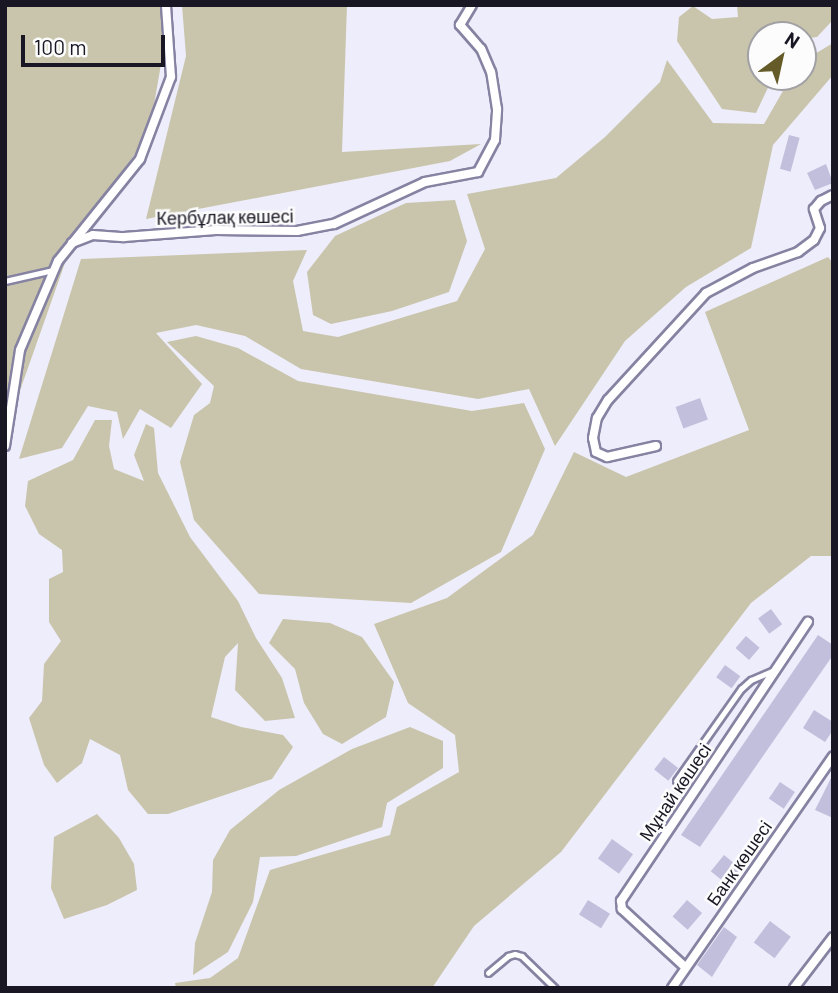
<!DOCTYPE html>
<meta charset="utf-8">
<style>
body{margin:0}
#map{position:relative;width:838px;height:993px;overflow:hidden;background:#eeedfb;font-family:Barlow,sans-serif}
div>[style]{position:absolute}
.green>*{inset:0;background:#c9c5ac}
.building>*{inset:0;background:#c2bfdd;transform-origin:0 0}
.roads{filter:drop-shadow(2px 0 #8683a2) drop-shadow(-2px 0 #8683a2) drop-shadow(0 2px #8683a2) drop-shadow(0 -2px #8683a2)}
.lane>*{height:4.5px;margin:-2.25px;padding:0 2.25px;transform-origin:2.25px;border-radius:2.25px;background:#fff}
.street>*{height:8px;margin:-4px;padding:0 4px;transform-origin:4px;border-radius:4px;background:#fff}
span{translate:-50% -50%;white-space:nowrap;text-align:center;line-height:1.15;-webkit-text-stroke:5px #fcfcfc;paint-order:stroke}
.street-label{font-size:18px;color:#181723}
.frame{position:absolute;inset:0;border:7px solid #181723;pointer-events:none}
.north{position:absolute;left:747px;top:21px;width:70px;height:70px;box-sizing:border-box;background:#fcfcfc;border:2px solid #a1a0a5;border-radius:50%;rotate:33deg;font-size:19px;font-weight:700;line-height:28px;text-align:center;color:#181723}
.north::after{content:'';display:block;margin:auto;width:24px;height:32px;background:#645b28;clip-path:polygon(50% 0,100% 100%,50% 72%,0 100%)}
.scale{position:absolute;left:21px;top:35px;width:144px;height:32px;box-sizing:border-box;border:4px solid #181723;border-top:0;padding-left:9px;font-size:21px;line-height:24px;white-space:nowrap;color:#181723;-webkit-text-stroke:5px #fcfcfc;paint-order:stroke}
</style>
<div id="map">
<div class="green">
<div style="clip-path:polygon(5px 5px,165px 5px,166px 35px,149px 134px,72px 243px,5px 433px)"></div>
<div style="clip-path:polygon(182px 5px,347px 5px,342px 152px,481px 144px,450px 161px,146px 219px,186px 56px)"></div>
<div style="clip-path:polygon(737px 5px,832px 5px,831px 22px,817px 37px,803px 39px,803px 35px,761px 35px,761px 77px,773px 77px,756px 113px,722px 109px,677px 41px,679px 17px,693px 6px,712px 19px,738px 17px)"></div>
<div style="clip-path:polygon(833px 43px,833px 75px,773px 145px,751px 248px,686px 287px,625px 341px,555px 446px,529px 389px,478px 399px,301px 369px,245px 336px,196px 325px,156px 333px,202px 384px,171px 428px,140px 409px,123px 439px,117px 412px,88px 406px,62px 448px,19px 459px,81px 259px,307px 250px,293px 281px,303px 331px,338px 337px,457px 301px,485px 249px,467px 194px,556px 178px,605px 137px,660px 82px,667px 60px,713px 123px,764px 124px,791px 77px,803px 77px,803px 61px)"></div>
<div style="clip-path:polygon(455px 200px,467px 241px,449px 292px,392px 311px,331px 324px,313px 315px,307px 272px,335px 236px,406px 203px)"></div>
<div style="clip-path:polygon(828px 257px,833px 263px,833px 556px,811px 556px,751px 603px,561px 852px,474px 926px,432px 988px,176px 988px,175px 983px,210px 978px,238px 958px,270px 870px,390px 835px,397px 807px,459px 772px,455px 735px,408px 703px,374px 624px,447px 598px,533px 535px,574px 452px,626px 477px,749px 430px,705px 312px)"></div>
<div style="clip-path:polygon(196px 336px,238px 348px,298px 381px,472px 411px,524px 403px,545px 449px,501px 552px,411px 603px,259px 594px,194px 520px,180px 462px,194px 415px,210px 403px,214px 386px,167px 342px)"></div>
<div style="clip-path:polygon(95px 420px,112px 420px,109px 446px,114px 469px,144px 481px,134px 455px,146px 424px,154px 428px,158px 473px,190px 537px,238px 601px,256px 638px,282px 678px,295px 718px,265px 721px,235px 690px,238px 643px,225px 657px,211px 717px,241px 727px,283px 735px,293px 747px,272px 779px,168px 814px,148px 814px,128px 790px,120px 755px,90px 739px,82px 763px,57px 783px,44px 765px,29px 718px,42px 701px,44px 664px,61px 641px,49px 622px,49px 579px,63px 572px,62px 550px,39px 534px,25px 506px,28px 481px,73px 460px)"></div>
<div style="clip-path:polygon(283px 619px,330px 623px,362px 637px,394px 682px,386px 717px,342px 744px,323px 734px,304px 703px,295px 669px,269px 643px)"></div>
<div style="clip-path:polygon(410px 727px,443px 741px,443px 768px,387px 803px,382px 827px,296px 856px,260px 857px,253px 902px,228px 952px,193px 975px,195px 943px,212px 892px,213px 860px,230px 830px,279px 790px,352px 749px)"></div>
<div style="clip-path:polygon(97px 814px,119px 838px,134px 864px,137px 890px,107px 905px,64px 919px,51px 888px,54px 837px)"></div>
</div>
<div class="building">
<div style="left:789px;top:135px;width:11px;height:35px;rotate:15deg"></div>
<div style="clip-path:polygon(826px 164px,833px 183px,815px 190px,807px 173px)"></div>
<div style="left:700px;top:398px;width:23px;height:26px;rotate:70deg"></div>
<div style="left:771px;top:609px;width:19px;height:16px;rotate:54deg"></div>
<div style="clip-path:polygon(818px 635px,833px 645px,833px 655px,700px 847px,681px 835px)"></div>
<div style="left:746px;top:636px;width:18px;height:16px;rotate:41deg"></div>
<div style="left:725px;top:665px;width:19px;height:15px;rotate:36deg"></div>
<div style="clip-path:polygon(814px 710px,833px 722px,833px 730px,825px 742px,803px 728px)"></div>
<div style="left:664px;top:757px;width:18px;height:16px;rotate:38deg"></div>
<div style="clip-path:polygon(833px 774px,833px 818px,815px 810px)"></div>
<div style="left:780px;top:782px;width:18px;height:20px;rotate:34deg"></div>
<div style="left:612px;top:839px;width:26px;height:24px;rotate:36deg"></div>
<div style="left:724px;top:855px;width:21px;height:21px;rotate:39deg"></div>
<div style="left:588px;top:900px;width:26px;height:17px;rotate:32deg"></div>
<div style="left:687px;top:900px;width:20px;height:22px;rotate:41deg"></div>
<div style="left:770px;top:921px;width:26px;height:27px;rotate:37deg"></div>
<div style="clip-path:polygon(724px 927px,737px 937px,712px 977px,697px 965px)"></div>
</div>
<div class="roads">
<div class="lane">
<div style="left:5px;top:281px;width:49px;rotate:-12.9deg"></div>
<div style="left:676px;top:781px;width:113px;rotate:-54.8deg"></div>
<div style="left:741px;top:689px;width:13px;rotate:-42deg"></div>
<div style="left:751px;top:680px;width:26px;rotate:-23deg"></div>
<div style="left:488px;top:973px;width:26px;rotate:-40deg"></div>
<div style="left:508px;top:956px;width:7px;rotate:-16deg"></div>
<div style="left:515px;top:954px;width:7px;rotate:16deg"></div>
<div style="left:522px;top:956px;width:46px;rotate:44.1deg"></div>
</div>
<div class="street">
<div style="left:72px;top:243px;width:22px;rotate:-21deg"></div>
<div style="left:93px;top:235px;width:31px;rotate:4deg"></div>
<div style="left:124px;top:237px;width:92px;rotate:-4.4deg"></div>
<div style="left:216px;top:230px;width:81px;rotate:0.7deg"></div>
<div style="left:297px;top:231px;width:38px;rotate:-11deg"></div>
<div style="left:334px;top:224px;width:100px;rotate:-24.8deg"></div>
<div style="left:425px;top:182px;width:54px;rotate:-10.7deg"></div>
<div style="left:478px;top:172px;width:36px;rotate:-62deg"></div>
<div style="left:495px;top:140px;width:31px;rotate:-86deg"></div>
<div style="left:497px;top:109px;width:37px;rotate:-99deg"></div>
<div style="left:491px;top:72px;width:25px;rotate:-113deg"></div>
<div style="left:481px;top:49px;width:32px;rotate:-131deg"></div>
<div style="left:460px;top:25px;width:23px;rotate:-59deg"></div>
<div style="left:5px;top:446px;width:97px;rotate:-81.1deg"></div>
<div style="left:20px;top:350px;width:97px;rotate:-66.9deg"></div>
<div style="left:58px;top:261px;width:131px;rotate:-51.2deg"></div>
<div style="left:140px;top:159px;width:88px;rotate:-69.3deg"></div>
<div style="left:171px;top:77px;width:72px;rotate:-94deg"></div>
<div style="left:656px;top:446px;width:50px;rotate:167.3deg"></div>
<div style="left:607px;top:457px;width:12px;rotate:-156deg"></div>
<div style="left:596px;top:452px;width:14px;rotate:-102deg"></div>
<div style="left:593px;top:438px;width:20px;rotate:-79deg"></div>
<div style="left:597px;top:418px;width:21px;rotate:-59deg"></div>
<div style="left:608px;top:400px;width:145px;rotate:-47.5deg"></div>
<div style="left:706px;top:293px;width:53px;rotate:-28deg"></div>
<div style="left:753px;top:268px;width:48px;rotate:-19.6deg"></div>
<div style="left:798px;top:252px;width:20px;rotate:-37deg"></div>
<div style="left:814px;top:240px;width:13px;rotate:-63deg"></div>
<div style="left:820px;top:228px;width:20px;rotate:-108deg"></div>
<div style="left:814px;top:209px;width:11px;rotate:-49deg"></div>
<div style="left:821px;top:201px;width:13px;rotate:-27deg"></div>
<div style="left:685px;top:967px;width:86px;rotate:-137.4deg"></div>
<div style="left:622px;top:909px;width:8px;rotate:-97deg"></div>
<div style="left:621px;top:901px;width:336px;rotate:-56.2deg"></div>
<div style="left:672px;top:988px;width:282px;rotate:-55.2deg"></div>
<div style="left:794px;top:988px;width:64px;rotate:-52.6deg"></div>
</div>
</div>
<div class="street-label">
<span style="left:225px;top:217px;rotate:-1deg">Кербұлақ көшесі</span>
<span style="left:675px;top:792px;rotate:-56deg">Мұнай көшесі</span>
<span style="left:739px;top:863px;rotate:-55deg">Банк көшесі</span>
</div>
<div class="frame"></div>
<div class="north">N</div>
<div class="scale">100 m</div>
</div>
